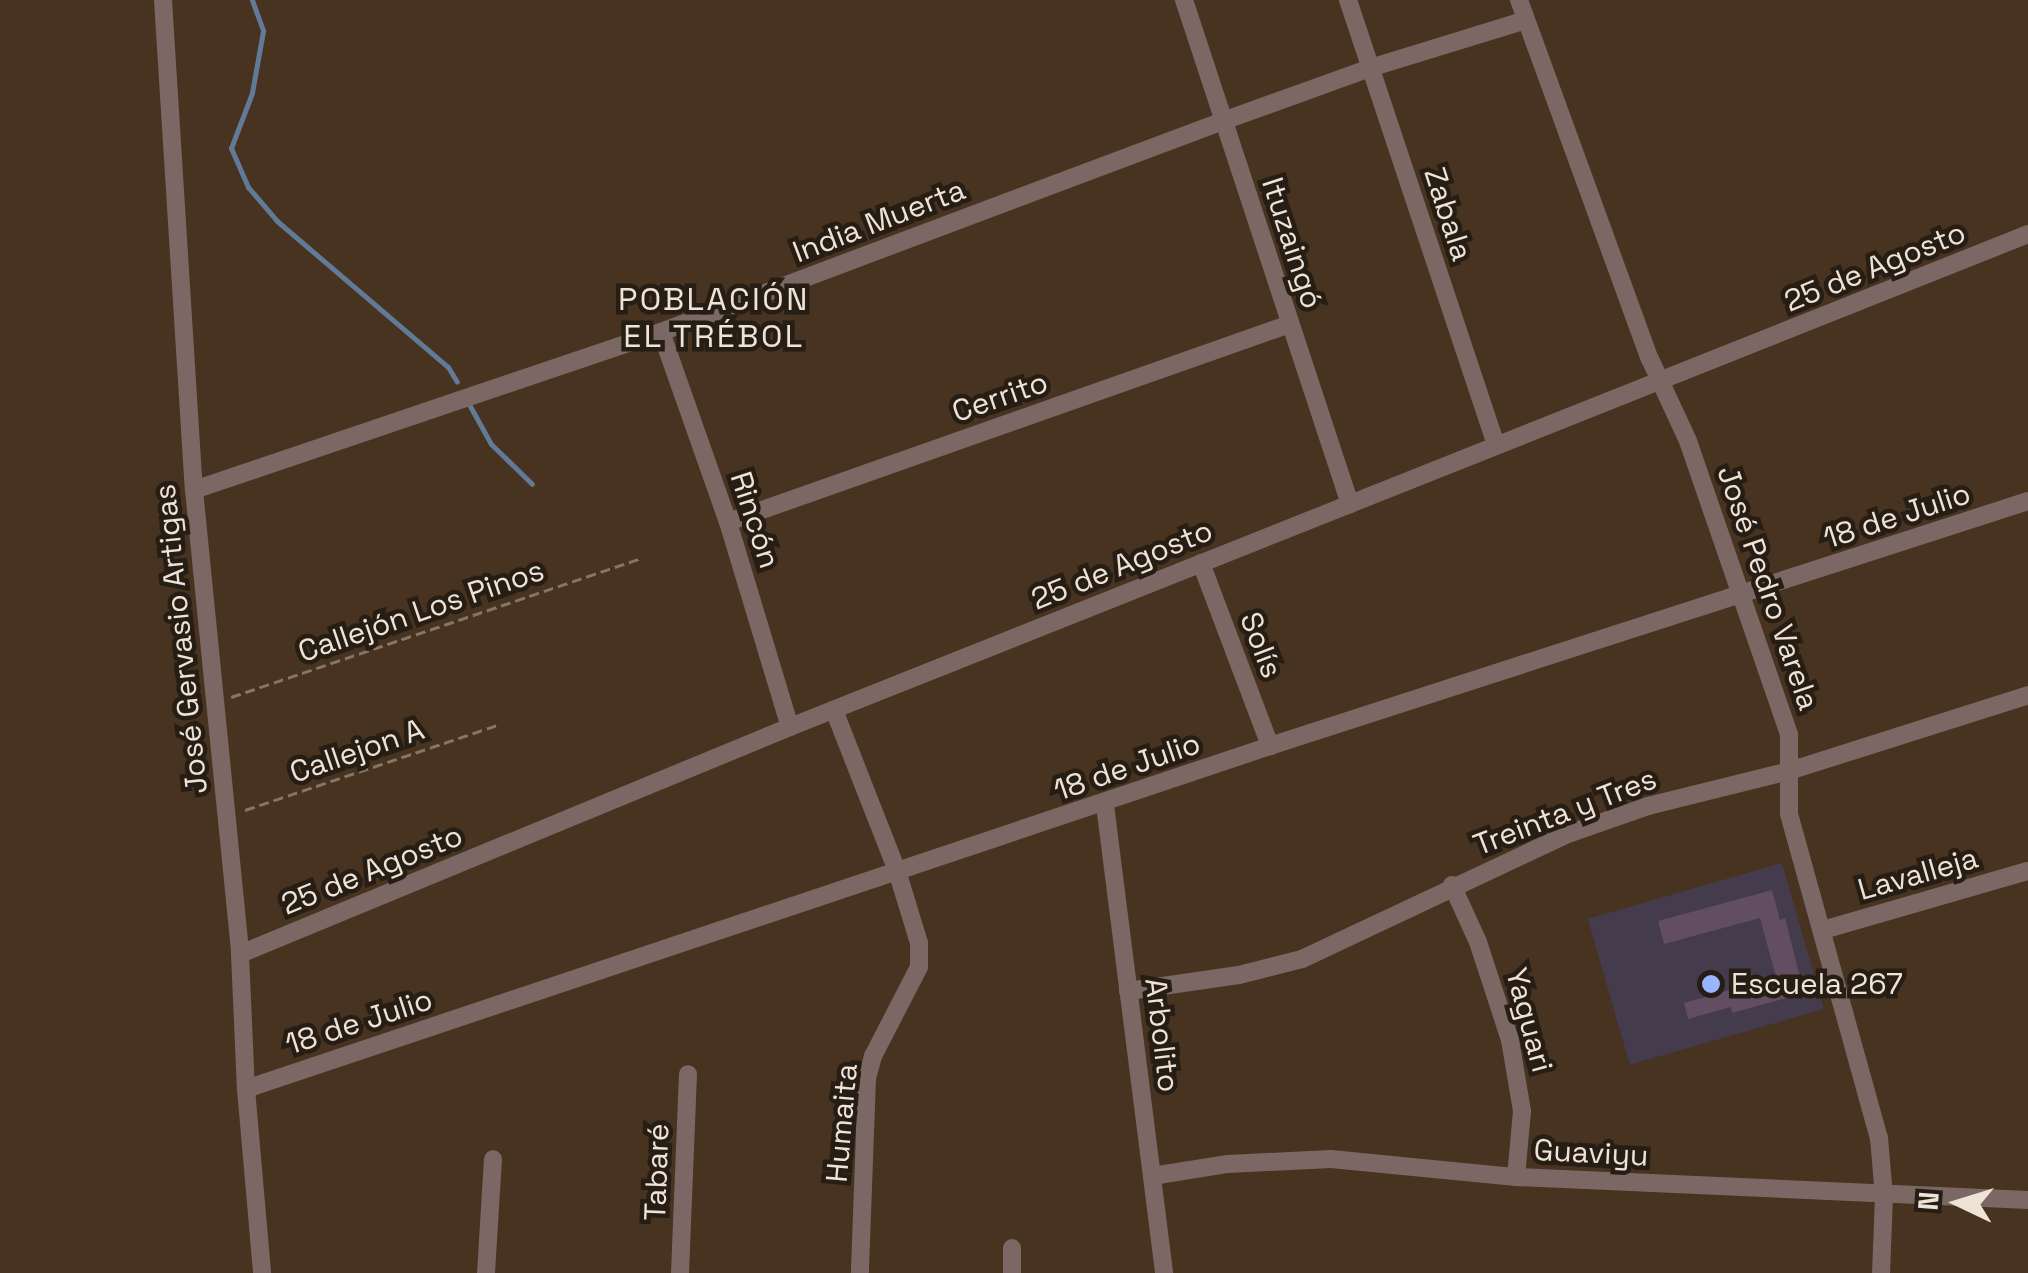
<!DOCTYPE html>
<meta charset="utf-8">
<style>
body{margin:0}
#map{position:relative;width:2028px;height:1273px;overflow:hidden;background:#47331f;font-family:"Space Grotesk",sans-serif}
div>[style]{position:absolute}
.education>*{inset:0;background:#443b4c;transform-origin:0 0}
.stream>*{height:5px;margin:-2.5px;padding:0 2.5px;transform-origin:2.5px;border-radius:2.5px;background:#617a98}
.building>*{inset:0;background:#634d62}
.path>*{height:2.5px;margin-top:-1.25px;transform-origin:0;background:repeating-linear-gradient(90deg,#867564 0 10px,transparent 0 15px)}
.minor>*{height:18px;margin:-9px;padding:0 9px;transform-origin:9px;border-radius:9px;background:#7b6864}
.dots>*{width:28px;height:28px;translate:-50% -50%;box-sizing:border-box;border:5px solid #261d14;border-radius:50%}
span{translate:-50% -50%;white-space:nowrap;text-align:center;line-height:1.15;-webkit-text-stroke:9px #261d14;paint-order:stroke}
.street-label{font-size:30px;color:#efe2d6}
.poi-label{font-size:30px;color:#efe2d6}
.left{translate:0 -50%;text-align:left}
.neighbourhood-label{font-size:32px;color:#efe2d6;letter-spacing:2.5px}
.north{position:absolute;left:1908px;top:1153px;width:100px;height:100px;-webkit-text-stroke:8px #261d14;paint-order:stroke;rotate:274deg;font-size:28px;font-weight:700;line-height:40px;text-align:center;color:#efe2d6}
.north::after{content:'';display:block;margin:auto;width:35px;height:45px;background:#efe2d6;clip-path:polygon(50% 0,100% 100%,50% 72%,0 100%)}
</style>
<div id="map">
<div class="education">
<div style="left:1782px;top:863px;width:152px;height:202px;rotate:74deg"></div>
</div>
<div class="stream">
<div style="left:252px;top:0;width:33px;rotate:70deg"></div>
<div style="left:263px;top:31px;width:63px;rotate:100.1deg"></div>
<div style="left:252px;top:93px;width:59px;rotate:110.9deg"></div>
<div style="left:231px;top:148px;width:43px;rotate:66.4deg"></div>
<div style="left:248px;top:187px;width:45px;rotate:49.5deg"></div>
<div style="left:277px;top:221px;width:225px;rotate:40.5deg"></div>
<div style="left:448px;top:367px;width:17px;rotate:59deg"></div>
<div style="left:470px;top:406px;width:43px;rotate:61.1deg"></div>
<div style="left:491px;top:444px;width:57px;rotate:44.3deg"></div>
</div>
<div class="building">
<div style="clip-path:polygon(1772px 890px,1780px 920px,1785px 918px,1804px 993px,1732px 1013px,1731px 1007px,1688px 1019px,1684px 1003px,1776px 977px,1760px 918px,1664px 944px,1658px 921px)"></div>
</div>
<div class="path">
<div style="left:231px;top:697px;width:433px;rotate:-18.7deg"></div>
<div style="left:245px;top:810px;width:269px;rotate:-18.6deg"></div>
</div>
<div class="minor">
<div style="left:163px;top:0;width:491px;rotate:86.4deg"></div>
<div style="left:194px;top:490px;width:466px;rotate:84.3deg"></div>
<div style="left:240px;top:954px;width:135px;rotate:87.5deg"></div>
<div style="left:246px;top:1089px;width:185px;rotate:85deg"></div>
<div style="left:1184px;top:0;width:531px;rotate:71.77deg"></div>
<div style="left:1348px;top:0;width:469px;rotate:71.6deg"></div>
<div style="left:1519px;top:0;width:382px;rotate:70deg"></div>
<div style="left:1650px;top:359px;width:90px;rotate:65.1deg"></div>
<div style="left:1688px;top:441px;width:311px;rotate:71deg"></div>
<div style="left:1789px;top:735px;width:79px;rotate:90deg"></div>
<div style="left:1789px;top:814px;width:336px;rotate:74.5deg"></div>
<div style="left:1879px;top:1138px;width:58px;rotate:85.1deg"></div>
<div style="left:1884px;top:1196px;width:77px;rotate:92.2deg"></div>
<div style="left:661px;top:332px;width:201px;rotate:70.6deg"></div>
<div style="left:728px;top:522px;width:214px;rotate:73.2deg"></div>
<div style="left:194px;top:490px;width:493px;rotate:-18.7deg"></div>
<div style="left:661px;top:332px;width:600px;rotate:-20.58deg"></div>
<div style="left:1223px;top:121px;width:156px;rotate:-19.8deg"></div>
<div style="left:1370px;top:68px;width:163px;rotate:-17.1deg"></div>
<div style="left:728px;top:522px;width:596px;rotate:-19.41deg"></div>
<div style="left:1201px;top:563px;width:196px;rotate:69.3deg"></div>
<div style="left:834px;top:710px;width:173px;rotate:68.6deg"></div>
<div style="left:897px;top:871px;width:75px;rotate:73deg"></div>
<div style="left:919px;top:943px;width:24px;rotate:90deg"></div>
<div style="left:919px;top:967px;width:100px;rotate:117.3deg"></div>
<div style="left:873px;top:1056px;width:23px;rotate:105deg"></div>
<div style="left:867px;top:1078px;width:195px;rotate:92.1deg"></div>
<div style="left:1105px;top:805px;width:472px;rotate:82.8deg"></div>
<div style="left:1452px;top:885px;width:63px;rotate:65.5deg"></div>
<div style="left:1478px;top:942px;width:103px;rotate:71.9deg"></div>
<div style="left:1510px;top:1040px;width:72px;rotate:80.4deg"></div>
<div style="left:1522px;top:1111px;width:66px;rotate:95.2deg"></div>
<div style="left:1823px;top:930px;width:213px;rotate:-16.1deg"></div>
<div style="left:240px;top:954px;width:595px;rotate:-22.43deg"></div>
<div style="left:790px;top:727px;width:1333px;rotate:-21.71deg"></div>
<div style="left:1128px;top:991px;width:112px;rotate:-8.2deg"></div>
<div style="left:1239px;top:975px;width:65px;rotate:-14.3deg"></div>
<div style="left:1302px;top:959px;width:291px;rotate:-25.2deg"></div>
<div style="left:1565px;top:835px;width:88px;rotate:-19.3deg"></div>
<div style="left:1648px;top:806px;width:145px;rotate:-13.9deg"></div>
<div style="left:1789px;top:771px;width:251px;rotate:-17.6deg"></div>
<div style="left:246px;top:1089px;width:1080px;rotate:-18.52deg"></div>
<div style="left:1270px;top:746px;width:797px;rotate:-17.91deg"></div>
<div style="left:1152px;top:1176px;width:77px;rotate:-9deg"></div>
<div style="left:1228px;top:1164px;width:103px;rotate:-2.8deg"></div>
<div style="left:1331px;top:1159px;width:186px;rotate:5.6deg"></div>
<div style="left:1516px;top:1177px;width:513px;rotate:2.57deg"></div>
<div style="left:486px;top:1273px;width:114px;rotate:-86.5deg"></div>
<div style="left:680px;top:1273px;width:199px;rotate:-87.7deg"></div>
<div style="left:1012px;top:1273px;width:25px;rotate:-90deg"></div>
</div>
<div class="dots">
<div style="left:1711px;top:984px;background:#97b6fd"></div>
</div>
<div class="street-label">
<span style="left:1448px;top:214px;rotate:72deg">Zabala</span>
<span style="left:879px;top:221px;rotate:-21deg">India Muerta</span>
<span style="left:1292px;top:243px;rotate:72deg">Ituzaingó</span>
<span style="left:1875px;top:267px;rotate:-22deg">25 de Agosto</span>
<span style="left:1000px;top:397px;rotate:-19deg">Cerrito</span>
<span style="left:1897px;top:516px;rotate:-18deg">18 de Julio</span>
<span style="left:755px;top:520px;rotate:72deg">Rincón</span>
<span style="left:1122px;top:565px;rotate:-22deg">25 de Agosto</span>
<span style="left:1768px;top:588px;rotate:71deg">José Pedro Varela</span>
<span style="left:421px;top:611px;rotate:-19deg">Callejón Los Pinos</span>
<span style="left:181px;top:639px;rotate:-96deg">José Gervasio Artigas</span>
<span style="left:1261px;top:645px;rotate:69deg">Solís</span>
<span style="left:357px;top:751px;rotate:-19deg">Callejon A</span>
<span style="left:1127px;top:767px;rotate:-19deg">18 de Julio</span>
<span style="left:1565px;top:812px;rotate:-21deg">Treinta y Tres</span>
<span style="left:372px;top:870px;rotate:-22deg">25 de Agosto</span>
<span style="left:1918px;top:874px;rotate:-16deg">Lavalleja</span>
<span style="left:1529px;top:1020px;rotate:75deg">Yaguari</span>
<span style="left:359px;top:1022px;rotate:-18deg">18 de Julio</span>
<span style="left:1162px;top:1035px;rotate:83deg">Arbolito</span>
<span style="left:842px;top:1123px;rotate:-85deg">Humaita</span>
<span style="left:1591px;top:1153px;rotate:3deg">Guaviyu</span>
<span style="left:657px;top:1172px;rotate:-88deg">Tabaré</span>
</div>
<div class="poi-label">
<span class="left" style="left:1731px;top:984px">Escuela 267</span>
</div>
<div class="neighbourhood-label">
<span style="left:714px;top:318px">POBLACIÓN<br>EL TRÉBOL</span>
</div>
<div class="north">N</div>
</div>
